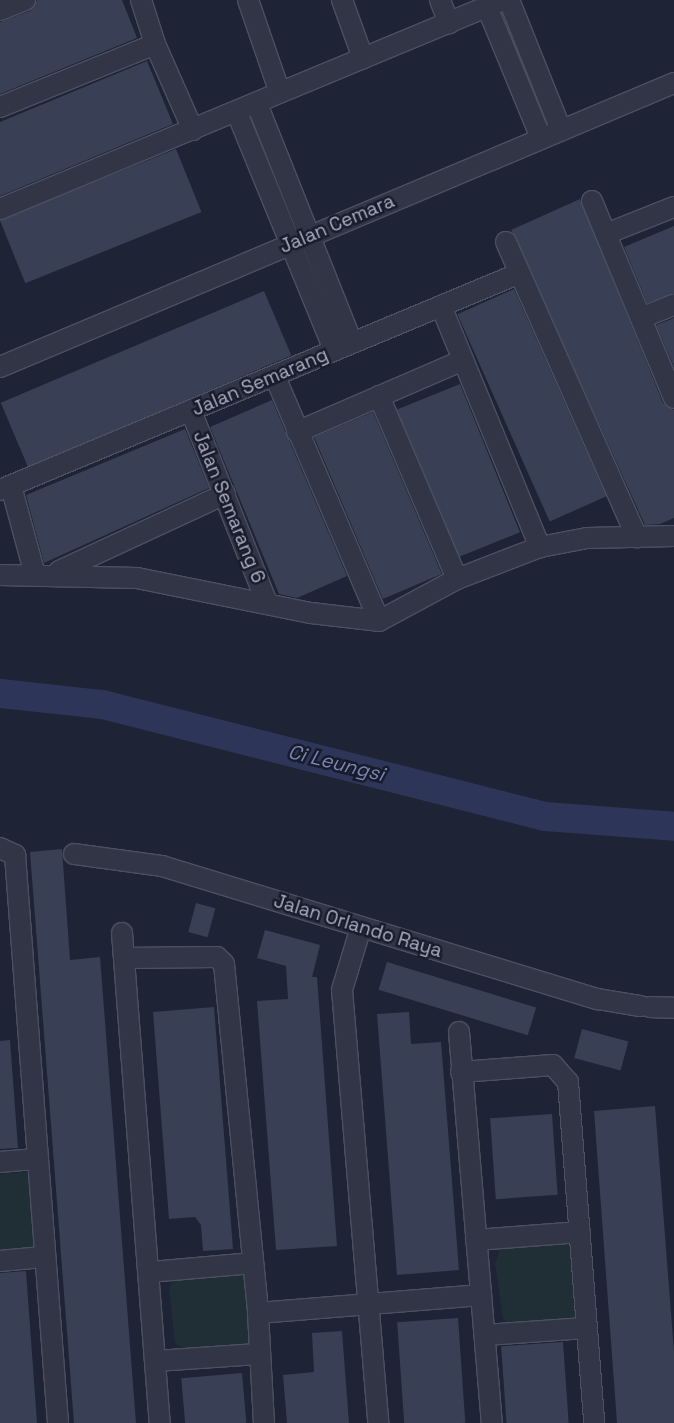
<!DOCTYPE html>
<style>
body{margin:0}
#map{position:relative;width:674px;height:1423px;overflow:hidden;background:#1e2335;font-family:"Space Grotesk",sans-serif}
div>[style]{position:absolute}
.green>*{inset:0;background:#202f36}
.river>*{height:29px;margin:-14.5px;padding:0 14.5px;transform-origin:14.5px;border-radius:14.5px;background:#2d3659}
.building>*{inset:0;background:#394056;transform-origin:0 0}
.roads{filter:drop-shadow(1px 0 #4c5061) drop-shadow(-1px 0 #4c5061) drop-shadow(0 1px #4c5061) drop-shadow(0 -1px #4c5061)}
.minor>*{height:20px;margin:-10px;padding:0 10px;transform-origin:10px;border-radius:10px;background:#313546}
span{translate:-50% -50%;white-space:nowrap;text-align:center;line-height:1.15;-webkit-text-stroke:5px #171b2a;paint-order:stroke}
.street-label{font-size:19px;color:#aaafc3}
.water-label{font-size:20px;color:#7985b2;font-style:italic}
</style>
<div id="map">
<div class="green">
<div style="clip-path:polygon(27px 1172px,36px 1178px,44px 1237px,34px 1251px,0 1254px,0 1174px)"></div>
<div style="clip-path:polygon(565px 1240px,574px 1246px,579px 1313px,572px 1320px,512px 1325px,503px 1319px,495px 1264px,499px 1252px,505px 1246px)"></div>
<div style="clip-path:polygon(179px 1270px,249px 1274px,251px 1340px,244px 1347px,184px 1349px,175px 1343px,169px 1288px)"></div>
</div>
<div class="river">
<div style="left:0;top:693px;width:103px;rotate:6.2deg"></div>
<div style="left:102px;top:704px;width:457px;rotate:14.2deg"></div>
<div style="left:545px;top:816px;width:129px;rotate:4.4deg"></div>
</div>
<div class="building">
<div style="clip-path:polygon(37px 0,122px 0,137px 38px,0 94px,0 22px,30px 11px)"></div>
<div style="clip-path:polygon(147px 61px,173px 124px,0 196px,0 122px)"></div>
<div style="left:176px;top:149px;width:68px;height:190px;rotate:68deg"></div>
<div style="clip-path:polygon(580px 199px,663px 403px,674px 410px,674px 518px,660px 524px,645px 525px,511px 230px)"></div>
<div style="clip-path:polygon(674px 226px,674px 293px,647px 303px,624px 247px)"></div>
<div style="left:514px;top:289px;width:227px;height:62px;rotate:66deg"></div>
<div style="left:264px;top:291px;width:70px;height:286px;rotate:67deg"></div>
<div style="clip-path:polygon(674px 318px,674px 367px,656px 325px)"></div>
<div style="left:460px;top:384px;width:160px;height:68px;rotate:68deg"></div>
<div style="clip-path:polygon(272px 400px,347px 576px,297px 598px,279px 594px,210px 427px)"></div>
<div style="left:373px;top:412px;width:176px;height:64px;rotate:67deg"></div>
<div style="clip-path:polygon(185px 429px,209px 488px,44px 563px,26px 495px)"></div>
<div style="clip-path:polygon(62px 849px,70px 960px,100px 957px,136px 1423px,74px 1423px,30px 852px)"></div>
<div style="left:196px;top:903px;width:20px;height:30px;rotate:15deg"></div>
<div style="clip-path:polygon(265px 930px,320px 945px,312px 977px,317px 977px,337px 1246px,276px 1250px,257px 1001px,288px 999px,286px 966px,257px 958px)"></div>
<div style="left:387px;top:962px;width:156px;height:29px;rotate:17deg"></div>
<div style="clip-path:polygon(214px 1007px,233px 1249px,203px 1251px,201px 1225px,195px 1217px,169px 1219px,153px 1012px)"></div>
<div style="clip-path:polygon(409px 1012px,411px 1044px,441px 1042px,459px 1270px,397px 1275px,377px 1014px)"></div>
<div style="left:582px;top:1029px;width:48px;height:30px;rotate:15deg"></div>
<div style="clip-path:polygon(10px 1040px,18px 1148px,0 1149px,0 1041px)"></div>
<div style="clip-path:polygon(655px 1106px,674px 1352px,674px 1423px,617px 1423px,594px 1111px)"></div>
<div style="left:552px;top:1114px;width:81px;height:62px;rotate:86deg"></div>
<div style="clip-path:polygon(26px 1271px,37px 1423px,0 1423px,0 1273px)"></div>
<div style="left:458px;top:1318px;width:105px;height:61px;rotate:86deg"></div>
<div style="clip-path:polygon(342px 1331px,349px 1423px,287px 1423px,283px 1375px,314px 1372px,312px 1333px)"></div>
<div style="left:563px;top:1342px;width:81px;height:62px;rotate:86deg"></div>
<div style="left:242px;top:1373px;width:50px;height:61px;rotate:85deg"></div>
</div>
<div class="roads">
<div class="minor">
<div style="left:141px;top:0;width:46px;rotate:72.3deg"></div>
<div style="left:155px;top:44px;width:94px;rotate:66.2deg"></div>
<div style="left:248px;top:0;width:98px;rotate:71deg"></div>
<div style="left:342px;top:0;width:62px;rotate:70.1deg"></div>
<div style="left:440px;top:0;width:25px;rotate:69deg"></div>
<div style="left:509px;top:0;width:140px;rotate:68.2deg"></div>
<div style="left:487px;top:7px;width:142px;rotate:67.6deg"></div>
<div style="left:0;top:10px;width:27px;rotate:-22deg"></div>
<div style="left:257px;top:104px;width:257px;rotate:68.3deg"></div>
<div style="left:0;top:107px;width:167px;rotate:-22.1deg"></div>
<div style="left:237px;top:113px;width:256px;rotate:67.7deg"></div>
<div style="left:592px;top:201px;width:213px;rotate:67.4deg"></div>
<div style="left:0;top:209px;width:545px;rotate:-22.56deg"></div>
<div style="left:606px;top:234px;width:73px;rotate:-21.7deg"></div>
<div style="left:506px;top:242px;width:323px;rotate:66.1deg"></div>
<div style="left:441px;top:306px;width:261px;rotate:67.7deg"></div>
<div style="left:641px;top:318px;width:35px;rotate:-22deg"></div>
<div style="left:0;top:367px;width:731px;rotate:-22.85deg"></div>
<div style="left:276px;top:379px;width:263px;rotate:66.9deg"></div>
<div style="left:379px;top:396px;width:199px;rotate:66.9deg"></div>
<div style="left:191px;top:411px;width:206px;rotate:68.4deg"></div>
<div style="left:297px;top:432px;width:179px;rotate:-23.4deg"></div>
<div style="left:11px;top:486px;width:92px;rotate:74.9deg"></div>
<div style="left:0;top:490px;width:563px;rotate:-22.65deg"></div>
<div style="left:59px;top:571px;width:183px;rotate:-24.9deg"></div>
<div style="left:0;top:575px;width:137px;rotate:1.3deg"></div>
<div style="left:137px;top:578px;width:177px;rotate:11.4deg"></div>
<div style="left:311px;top:613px;width:68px;rotate:6.7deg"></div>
<div style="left:379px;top:621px;width:89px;rotate:-28.3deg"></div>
<div style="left:457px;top:579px;width:89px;rotate:-21.1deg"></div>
<div style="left:540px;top:547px;width:48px;rotate:-10.8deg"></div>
<div style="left:587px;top:538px;width:87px;rotate:-1.3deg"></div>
<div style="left:0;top:848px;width:17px;rotate:25deg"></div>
<div style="left:15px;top:855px;width:570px;rotate:85.67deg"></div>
<div style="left:74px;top:854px;width:89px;rotate:7.8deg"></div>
<div style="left:162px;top:866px;width:456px;rotate:17deg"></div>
<div style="left:598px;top:999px;width:43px;rotate:9.5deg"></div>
<div style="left:361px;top:927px;width:66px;rotate:106.8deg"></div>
<div style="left:342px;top:990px;width:434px;rotate:85.2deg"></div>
<div style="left:122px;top:933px;width:491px;rotate:85.6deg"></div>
<div style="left:124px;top:958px;width:93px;rotate:-0.6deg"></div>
<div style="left:217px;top:957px;width:10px;rotate:45deg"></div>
<div style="left:224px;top:964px;width:351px;rotate:84.4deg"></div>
<div style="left:258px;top:1313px;width:110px;rotate:86.9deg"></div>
<div style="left:650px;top:1007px;width:24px;rotate:2deg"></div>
<div style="left:459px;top:1032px;width:392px;rotate:85.2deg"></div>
<div style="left:461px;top:1072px;width:92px;rotate:-4.4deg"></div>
<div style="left:553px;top:1065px;width:23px;rotate:49deg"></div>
<div style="left:568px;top:1082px;width:342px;rotate:85.6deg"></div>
<div style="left:0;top:1162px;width:36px;rotate:-5deg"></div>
<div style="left:476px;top:1240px;width:104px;rotate:-4.4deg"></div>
<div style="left:0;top:1261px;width:43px;rotate:-5.3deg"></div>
<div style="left:150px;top:1272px;width:102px;rotate:-5deg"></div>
<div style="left:258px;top:1313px;width:224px;rotate:-4.6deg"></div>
<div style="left:485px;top:1335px;width:101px;rotate:-4deg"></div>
<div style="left:155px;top:1361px;width:104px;rotate:-3.9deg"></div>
</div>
</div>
<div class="street-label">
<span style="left:337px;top:224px;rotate:-23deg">Jalan Cemara</span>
<span style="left:260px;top:382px;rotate:-23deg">Jalan Semarang</span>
<span style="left:229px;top:507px;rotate:68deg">Jalan Semarang 6</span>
<span style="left:358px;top:926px;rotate:17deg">Jalan Orlando Raya</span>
</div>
<div class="water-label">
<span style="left:336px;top:763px;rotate:14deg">Ci Leungsi</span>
</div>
</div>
